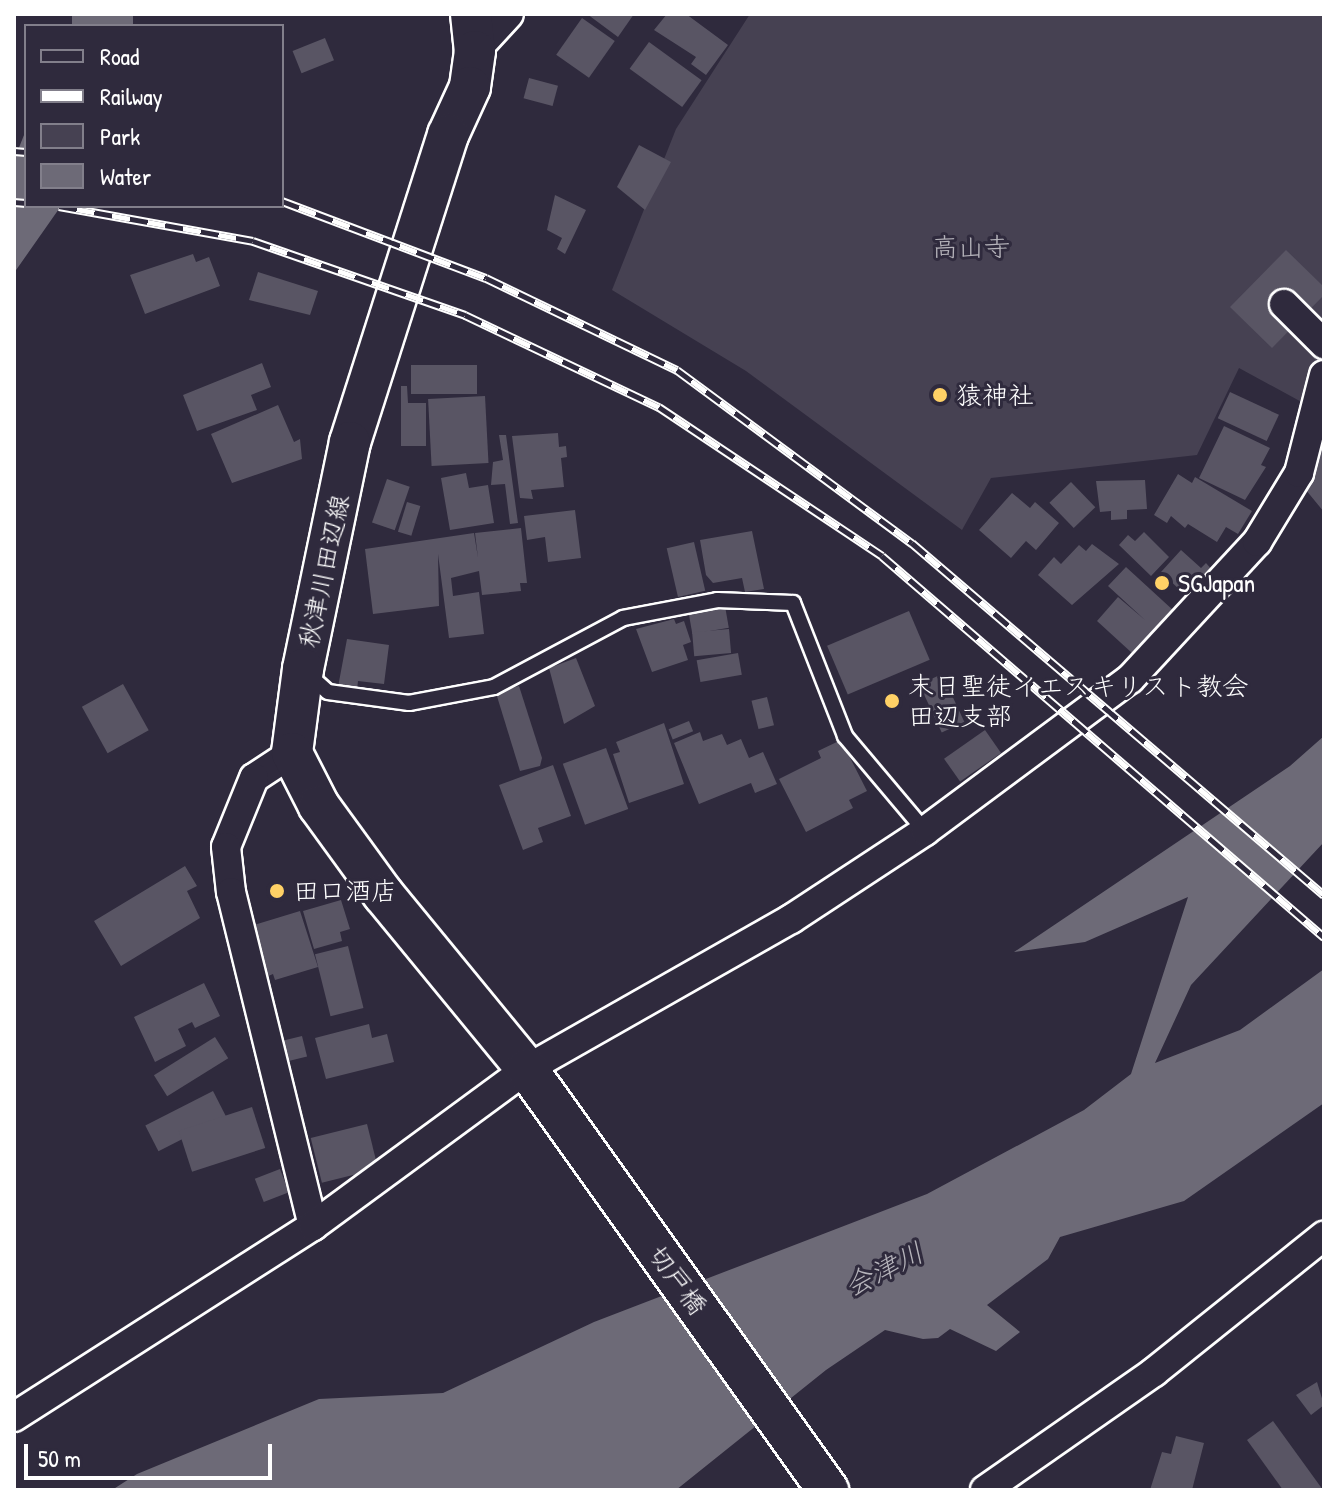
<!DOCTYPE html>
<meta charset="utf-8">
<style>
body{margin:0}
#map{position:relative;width:1338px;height:1504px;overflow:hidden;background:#2f2a3d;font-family:"Patrick Hand","Klee One",sans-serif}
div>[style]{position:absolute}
.green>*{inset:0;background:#464152}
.water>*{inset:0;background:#6d6a77;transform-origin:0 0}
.building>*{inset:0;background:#595564;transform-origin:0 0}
.roads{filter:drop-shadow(2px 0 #fff) drop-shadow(-2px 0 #fff) drop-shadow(0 2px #fff) drop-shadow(0 -2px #fff)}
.lane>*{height:14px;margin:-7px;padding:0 7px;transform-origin:7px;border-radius:7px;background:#2f2a3d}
.street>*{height:28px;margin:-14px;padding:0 14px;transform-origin:14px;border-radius:14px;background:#2f2a3d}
.secondary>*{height:40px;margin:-20px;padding:0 20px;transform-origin:20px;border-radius:20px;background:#2f2a3d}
.rail>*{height:9px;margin-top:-4.5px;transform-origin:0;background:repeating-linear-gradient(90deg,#2f2a3d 0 18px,#fff 0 36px);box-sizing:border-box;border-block:2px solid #fff}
.dots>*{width:22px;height:22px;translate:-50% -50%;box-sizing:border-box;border:4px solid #2f2a3d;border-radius:50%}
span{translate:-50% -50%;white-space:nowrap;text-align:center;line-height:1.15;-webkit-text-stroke:6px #2f2a3d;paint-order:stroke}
.park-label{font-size:26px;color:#b5b3ba}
.poi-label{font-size:26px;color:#fff}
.left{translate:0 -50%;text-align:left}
.street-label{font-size:26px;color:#fff}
.water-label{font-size:28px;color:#b6b4bb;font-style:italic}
.frame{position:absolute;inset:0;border:16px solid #fff;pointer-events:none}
.legend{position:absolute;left:24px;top:24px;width:260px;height:184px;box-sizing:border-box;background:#2f2a3d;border:2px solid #827f8b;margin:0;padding:10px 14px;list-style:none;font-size:24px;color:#fff}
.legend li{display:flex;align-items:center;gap:16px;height:40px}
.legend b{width:40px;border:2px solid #827f8b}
.scale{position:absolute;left:24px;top:1444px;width:248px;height:36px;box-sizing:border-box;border:4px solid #fff;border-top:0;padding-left:10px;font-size:24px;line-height:28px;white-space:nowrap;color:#fff;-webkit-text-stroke:6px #2f2a3d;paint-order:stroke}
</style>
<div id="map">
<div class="green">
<div style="clip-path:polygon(750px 14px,1324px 14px,1324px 375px,1318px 411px,1239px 368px,1197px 455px,991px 478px,962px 530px,746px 371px,612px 290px,676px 129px)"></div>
</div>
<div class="water">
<div style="left:72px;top:14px;width:61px;height:13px"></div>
<div style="clip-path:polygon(26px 130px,26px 206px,61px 206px,14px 273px,14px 160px)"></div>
<div style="clip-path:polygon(1324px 736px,1324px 842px,1191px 985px,1155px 1063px,1240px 1030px,1324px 969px,1324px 1103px,1184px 1201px,1060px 1237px,1048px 1259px,987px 1305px,1020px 1332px,996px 1351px,950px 1329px,938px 1338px,923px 1339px,885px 1330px,826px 1370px,676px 1490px,112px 1490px,137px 1474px,319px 1399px,443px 1393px,594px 1322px,927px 1194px,1084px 1110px,1131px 1074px,1188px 897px,1085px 942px,1014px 952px,1290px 766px)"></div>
</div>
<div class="building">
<div style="clip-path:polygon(587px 14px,634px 14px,618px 37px)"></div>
<div style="clip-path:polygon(667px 14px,686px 14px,728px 45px,706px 75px,691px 64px,696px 57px,654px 30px)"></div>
<div style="left:582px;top:18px;width:40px;height:45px;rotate:35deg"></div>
<div style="left:325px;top:38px;width:24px;height:35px;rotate:68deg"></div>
<div style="left:649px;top:42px;width:65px;height:33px;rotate:36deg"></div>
<div style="left:529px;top:78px;width:30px;height:21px;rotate:15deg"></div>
<div style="clip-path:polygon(639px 145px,671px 162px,645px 210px,617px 187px)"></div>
<div style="clip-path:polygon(555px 195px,586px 210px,565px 254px,557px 249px,562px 238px,547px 230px)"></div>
<div style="clip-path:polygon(1286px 250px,1324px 287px,1324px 295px,1272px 348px,1230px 307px)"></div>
<div style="clip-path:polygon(193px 254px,196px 262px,209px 257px,220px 286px,145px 314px,130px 275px)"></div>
<div style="clip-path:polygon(258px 272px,318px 291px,310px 315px,249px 300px)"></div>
<div style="clip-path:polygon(262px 363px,271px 387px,251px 395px,257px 410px,197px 431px,183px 395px)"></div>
<div style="left:411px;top:365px;width:66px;height:29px"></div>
<div style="clip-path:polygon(401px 386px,407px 386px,408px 403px,426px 403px,426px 446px,401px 446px)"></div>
<div style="left:1230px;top:392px;width:54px;height:29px;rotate:25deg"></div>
<div style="left:485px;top:396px;width:67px;height:57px;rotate:87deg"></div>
<div style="clip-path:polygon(278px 405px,294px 442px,300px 439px,302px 459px,232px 483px,211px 434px)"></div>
<div style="clip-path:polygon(1224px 426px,1270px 448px,1261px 465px,1266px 467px,1245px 500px,1199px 478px)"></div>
<div style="clip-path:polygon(558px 433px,559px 447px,566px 446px,567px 457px,561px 458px,564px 487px,531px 490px,533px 499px,520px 498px,512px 436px)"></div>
<div style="clip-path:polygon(499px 435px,506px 435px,518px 523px,510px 524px,505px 484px,491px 485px,493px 462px,503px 460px)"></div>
<div style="clip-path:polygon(1324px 444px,1324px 512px,1301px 484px,1316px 471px,1306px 459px)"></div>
<div style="clip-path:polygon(466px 473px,469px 488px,488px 485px,494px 523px,450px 530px,441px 478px)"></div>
<div style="clip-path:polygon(1178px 474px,1192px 483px,1195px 477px,1252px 511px,1238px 534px,1226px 527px,1217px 542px,1188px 524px,1185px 528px,1171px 516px,1167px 523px,1154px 515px)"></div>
<div style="left:387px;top:479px;width:24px;height:46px;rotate:19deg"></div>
<div style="clip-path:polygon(1145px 480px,1147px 509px,1127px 510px,1127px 519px,1111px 520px,1111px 511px,1100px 512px,1096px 481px)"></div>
<div style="left:1071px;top:482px;width:35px;height:30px;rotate:46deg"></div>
<div style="clip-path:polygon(1012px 493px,1030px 508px,1035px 502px,1059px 523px,1036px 550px,1026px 541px,1011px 558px,979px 530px)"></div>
<div style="left:407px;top:502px;width:14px;height:31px;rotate:17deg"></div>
<div style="clip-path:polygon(575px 510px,581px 558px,548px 562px,545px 537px,527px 540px,524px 516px)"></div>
<div style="clip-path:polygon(521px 528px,527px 583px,520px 583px,521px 591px,482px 595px,479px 571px,451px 578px,453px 596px,479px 592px,484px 634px,449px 638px,438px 554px,439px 606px,373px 614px,365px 549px,474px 533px,478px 558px,475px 533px)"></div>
<div style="clip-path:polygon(752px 531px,764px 589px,745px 592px,742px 578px,713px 583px,706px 575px,700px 540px)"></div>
<div style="clip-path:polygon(1144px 532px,1169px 557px,1151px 576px,1119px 545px,1128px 535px,1135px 541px)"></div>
<div style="left:694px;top:542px;width:50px;height:28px;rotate:77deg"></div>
<div style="clip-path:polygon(1092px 544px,1119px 564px,1072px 605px,1038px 575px,1054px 557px,1061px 564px,1079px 545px,1086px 551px)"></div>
<div style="clip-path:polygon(1181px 550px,1201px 568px,1206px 563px,1213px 571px,1206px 578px,1200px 572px,1182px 592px,1161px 572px)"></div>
<div style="clip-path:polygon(1126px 567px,1174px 611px,1132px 653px,1097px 621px,1118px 597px,1145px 620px,1108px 586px)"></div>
<div style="left:725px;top:606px;width:22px;height:37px;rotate:80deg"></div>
<div style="left:909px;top:611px;width:53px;height:89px;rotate:67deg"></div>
<div style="clip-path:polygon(674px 619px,676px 624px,684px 621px,691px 642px,683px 645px,688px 660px,652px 672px,636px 629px)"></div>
<div style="left:729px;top:629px;width:24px;height:37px;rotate:85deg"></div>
<div style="clip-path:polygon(347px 639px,389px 645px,384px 684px,358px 681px,357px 690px,338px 687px)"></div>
<div style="left:738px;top:653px;width:22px;height:42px;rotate:80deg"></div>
<div style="clip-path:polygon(576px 658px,595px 706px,564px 724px,549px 668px)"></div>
<div style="left:942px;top:674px;width:53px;height:25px;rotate:65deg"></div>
<div style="left:123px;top:684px;width:53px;height:47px;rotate:61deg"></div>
<div style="clip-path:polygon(519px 686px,542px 758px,540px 766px,520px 771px,496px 693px)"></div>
<div style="left:767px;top:697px;width:29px;height:16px;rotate:76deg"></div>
<div style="left:689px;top:721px;width:11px;height:22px;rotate:68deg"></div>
<div style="clip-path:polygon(664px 723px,684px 784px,629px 803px,613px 754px,620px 752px,616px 742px)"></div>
<div style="left:985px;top:730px;width:28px;height:50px;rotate:55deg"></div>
<div style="clip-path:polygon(700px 732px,703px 741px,722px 734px,727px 745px,741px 739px,749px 758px,763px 752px,777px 784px,755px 793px,751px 783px,699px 804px,674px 743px)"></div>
<div style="clip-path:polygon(841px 740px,867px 791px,849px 800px,853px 808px,806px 832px,779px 779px,821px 758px,818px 751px)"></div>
<div style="left:606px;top:748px;width:65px;height:46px;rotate:70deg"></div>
<div style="clip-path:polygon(553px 765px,571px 816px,538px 828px,543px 842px,523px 850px,499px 785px)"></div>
<div style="clip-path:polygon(185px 866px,197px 886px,187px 891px,200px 918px,121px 966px,94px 921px)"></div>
<div style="clip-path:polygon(341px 900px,350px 929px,340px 932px,342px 941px,314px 949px,303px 911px)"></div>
<div style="clip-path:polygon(300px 911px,318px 967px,275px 980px,273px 974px,266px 977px,251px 926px)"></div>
<div style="left:348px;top:946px;width:64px;height:34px;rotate:76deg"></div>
<div style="clip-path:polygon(204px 983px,220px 1016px,195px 1028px,192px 1022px,178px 1029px,186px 1046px,155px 1062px,134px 1017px)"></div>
<div style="clip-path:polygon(369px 1024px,372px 1038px,387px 1034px,394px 1062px,326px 1079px,315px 1038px)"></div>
<div style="left:302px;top:1036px;width:21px;height:19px;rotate:76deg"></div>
<div style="left:215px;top:1037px;width:25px;height:72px;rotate:58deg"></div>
<div style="left:213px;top:1091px;width:29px;height:76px;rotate:63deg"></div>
<div style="left:252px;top:1107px;width:43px;height:77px;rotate:72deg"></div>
<div style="left:367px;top:1124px;width:46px;height:58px;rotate:76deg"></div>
<div style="left:280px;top:1169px;width:25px;height:27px;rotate:69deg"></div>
<div style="clip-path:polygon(1317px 1382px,1324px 1405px,1311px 1415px,1296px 1395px)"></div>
<div style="clip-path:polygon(1273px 1421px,1323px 1490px,1283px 1490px,1247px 1440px)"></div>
<div style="clip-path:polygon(1176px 1436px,1204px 1443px,1192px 1490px,1150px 1490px,1162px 1452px,1171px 1454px)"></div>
</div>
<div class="roads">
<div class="lane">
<div style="left:309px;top:675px;width:25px;rotate:42deg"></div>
<div style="left:328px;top:692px;width:82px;rotate:7.7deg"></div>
<div style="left:409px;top:703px;width:86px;rotate:-10.7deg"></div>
<div style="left:494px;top:687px;width:146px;rotate:-28.1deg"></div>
<div style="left:623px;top:618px;width:96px;rotate:-10.8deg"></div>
<div style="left:717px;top:600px;width:76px;rotate:2.3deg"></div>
<div style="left:793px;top:603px;width:143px;rotate:68.6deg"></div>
<div style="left:845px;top:736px;width:124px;rotate:49.9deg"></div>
</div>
<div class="street">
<div style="left:475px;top:51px;width:50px;rotate:-47.4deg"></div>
<div style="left:1284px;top:304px;width:57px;rotate:45deg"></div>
<div style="left:292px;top:753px;width:45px;rotate:146.7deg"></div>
<div style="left:254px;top:778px;width:74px;rotate:112.1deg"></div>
<div style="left:226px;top:847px;width:45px;rotate:83.7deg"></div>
<div style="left:231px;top:892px;width:344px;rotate:76.2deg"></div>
<div style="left:14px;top:1417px;width:355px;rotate:-32.6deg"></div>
<div style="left:313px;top:1226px;width:265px;rotate:-36.3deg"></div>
<div style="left:527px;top:1069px;width:304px;rotate:-29.6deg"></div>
<div style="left:791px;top:919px;width:160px;rotate:-33.3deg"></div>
<div style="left:925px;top:831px;width:255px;rotate:-36.6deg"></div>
<div style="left:1130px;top:679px;width:187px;rotate:-47.2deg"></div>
<div style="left:1257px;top:542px;width:81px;rotate:-58.7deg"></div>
<div style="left:1299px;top:473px;width:101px;rotate:-75.7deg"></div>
<div style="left:985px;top:1490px;width:206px;rotate:-34.9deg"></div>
<div style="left:1154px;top:1372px;width:218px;rotate:-38.7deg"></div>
</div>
<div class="secondary">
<div style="left:471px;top:14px;width:37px;rotate:84deg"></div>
<div style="left:475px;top:51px;width:36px;rotate:98deg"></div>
<div style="left:470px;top:87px;width:53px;rotate:114.6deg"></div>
<div style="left:448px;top:135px;width:322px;rotate:107.7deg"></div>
<div style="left:350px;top:442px;width:232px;rotate:101.7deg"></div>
<div style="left:303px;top:669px;width:85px;rotate:97.5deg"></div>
<div style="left:292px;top:753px;width:59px;rotate:63deg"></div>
<div style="left:319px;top:806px;width:109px;rotate:54deg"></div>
<div style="left:383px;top:894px;width:227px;rotate:50.6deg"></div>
<div style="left:527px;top:1069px;width:518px;rotate:54.44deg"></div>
</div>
</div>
<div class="rail">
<div style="left:14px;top:151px;width:12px;rotate:5deg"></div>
<div style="left:282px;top:201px;width:218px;rotate:20.7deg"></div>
<div style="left:486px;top:278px;width:212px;rotate:25.7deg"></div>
<div style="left:677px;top:370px;width:292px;rotate:36.4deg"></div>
<div style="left:912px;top:543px;width:542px;rotate:40.51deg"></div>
<div style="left:14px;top:202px;width:12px;rotate:5deg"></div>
<div style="left:59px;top:206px;width:197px;rotate:10.2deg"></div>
<div style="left:253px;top:241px;width:225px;rotate:19.2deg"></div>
<div style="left:465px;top:315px;width:215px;rotate:25.4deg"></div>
<div style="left:659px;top:407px;width:268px;rotate:33.7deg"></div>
<div style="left:882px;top:556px;width:584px;rotate:40.76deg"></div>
</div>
<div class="dots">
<div style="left:940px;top:395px;background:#ffd166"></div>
<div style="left:1162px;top:583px;background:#ffd166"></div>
<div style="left:892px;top:701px;background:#ffd166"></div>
<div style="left:277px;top:891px;background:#ffd166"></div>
</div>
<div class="park-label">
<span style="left:971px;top:247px">高山寺</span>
</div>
<div class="poi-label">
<span class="left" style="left:956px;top:395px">猿神社</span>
<span class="left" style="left:1178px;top:583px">SGJapan</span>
<span class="left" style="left:908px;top:701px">末日聖徒イエスキリスト教会<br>田辺支部</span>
<span class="left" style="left:293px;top:891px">田口酒店</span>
</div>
<div class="street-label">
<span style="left:324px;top:571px;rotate:-78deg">秋津川田辺線</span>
<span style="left:678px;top:1280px;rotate:54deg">切戸橋</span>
</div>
<div class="water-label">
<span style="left:884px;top:1269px;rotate:-27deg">会津川</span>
</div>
<div class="frame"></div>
<ul class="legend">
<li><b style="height:10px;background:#2f2a3d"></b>Road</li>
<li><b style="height:10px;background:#fff"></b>Railway</li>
<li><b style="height:22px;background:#464152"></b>Park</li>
<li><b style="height:22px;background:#6d6a77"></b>Water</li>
</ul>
<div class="scale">50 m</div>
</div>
